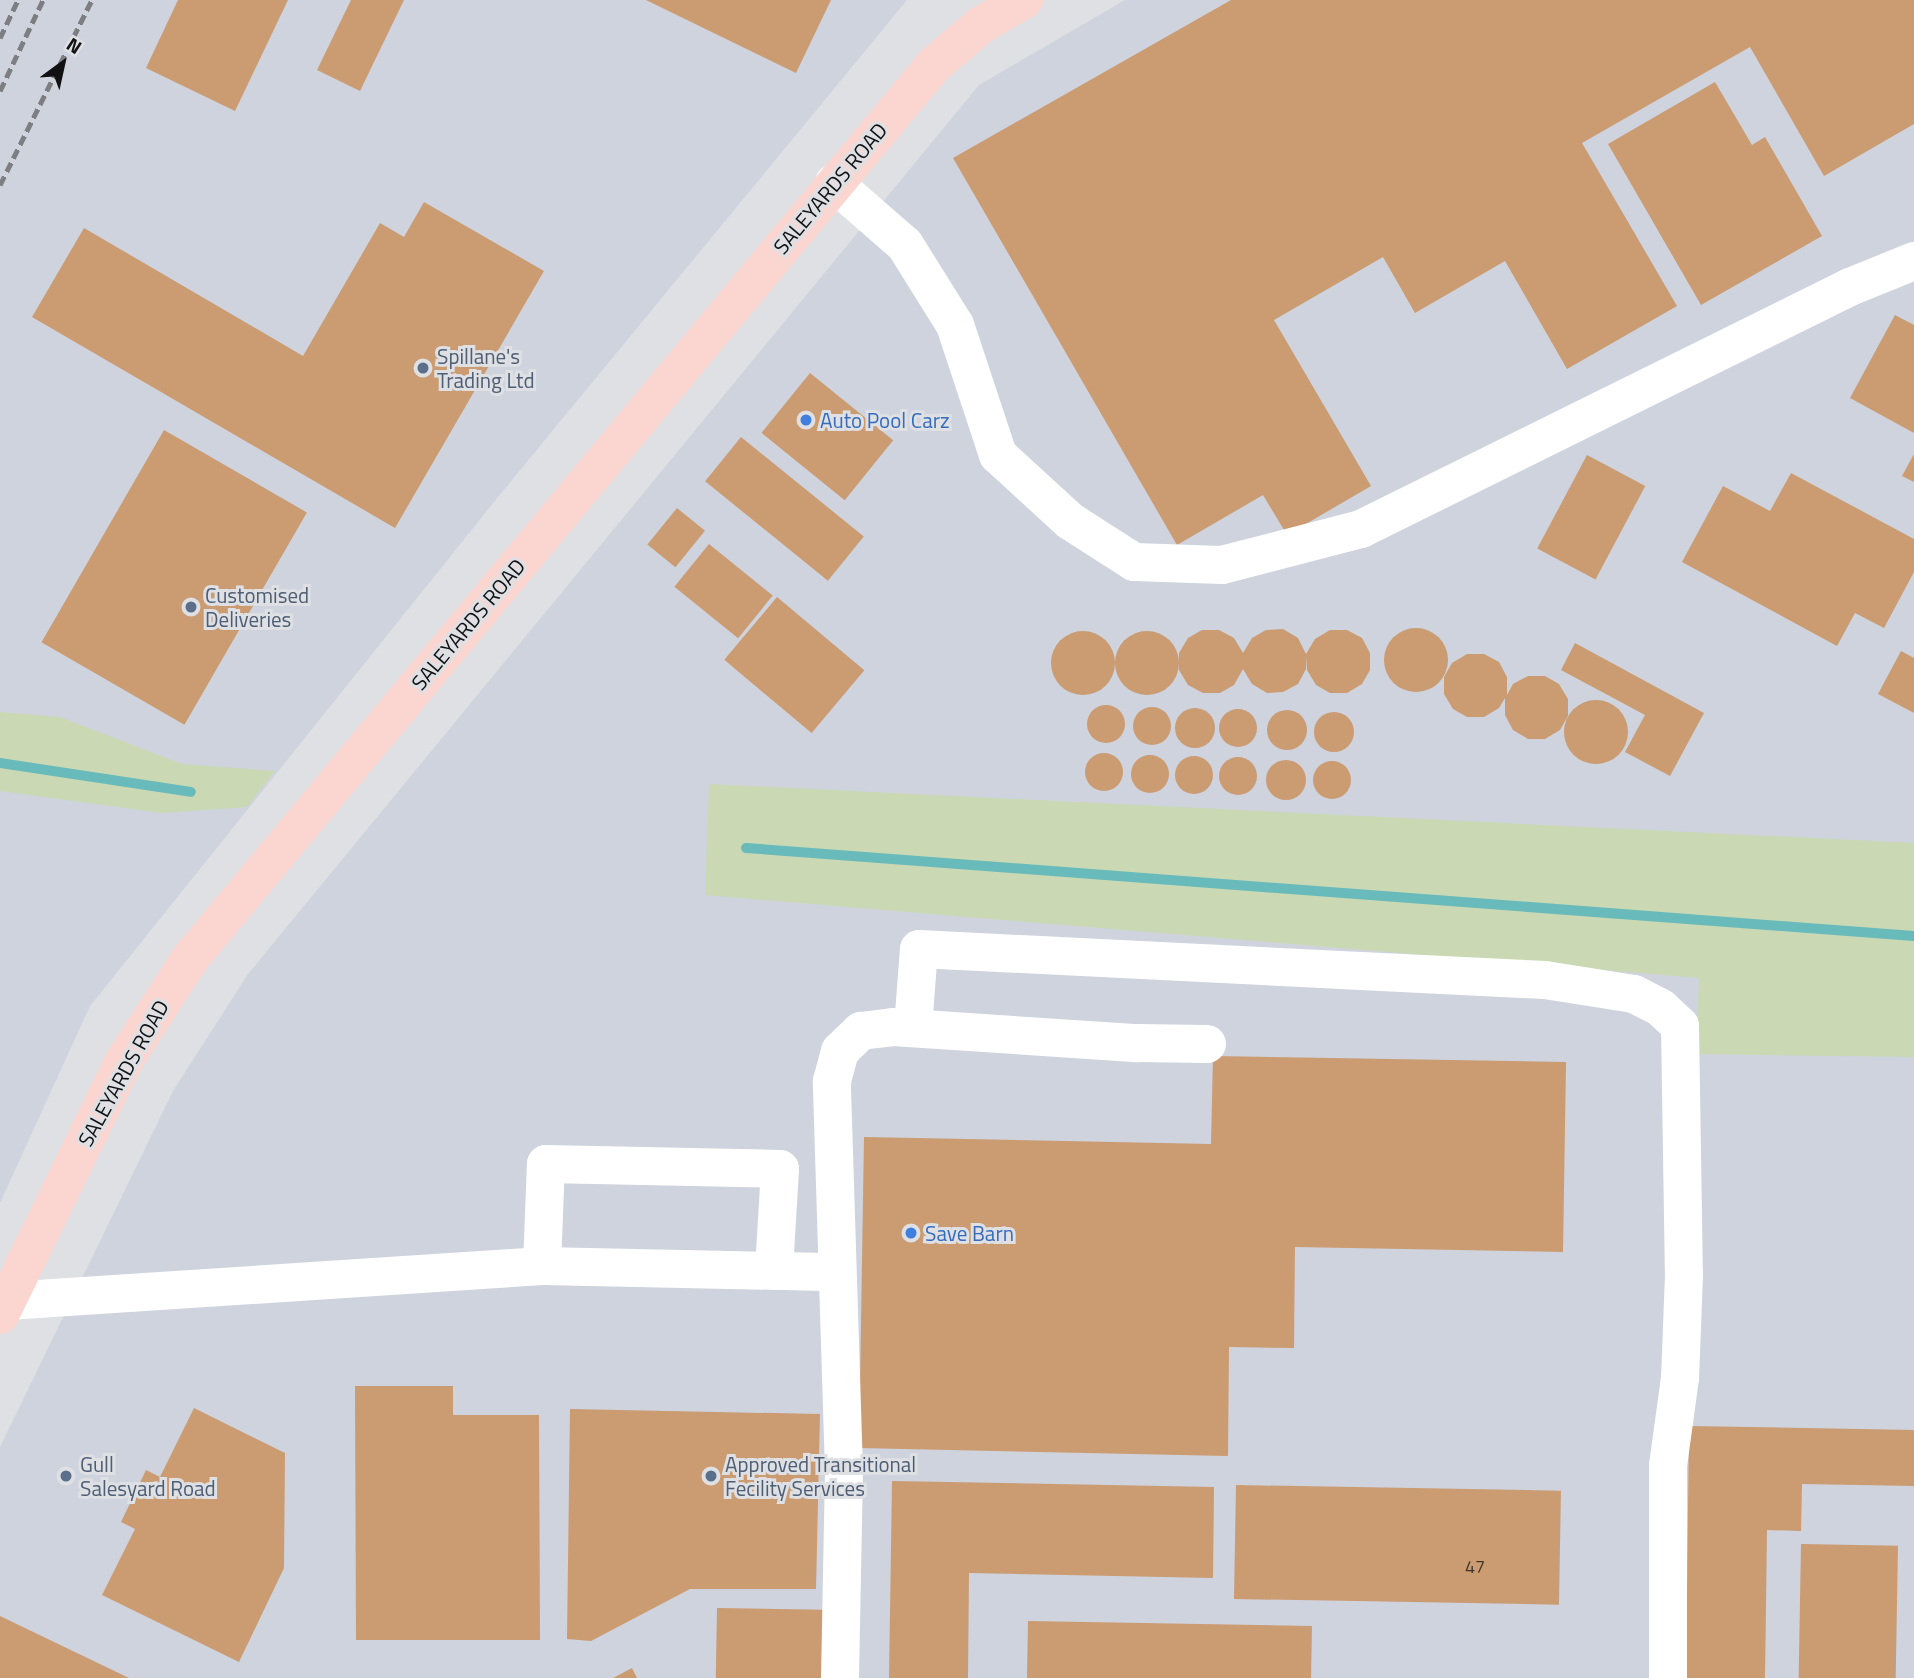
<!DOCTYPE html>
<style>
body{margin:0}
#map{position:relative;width:1914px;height:1678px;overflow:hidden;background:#dee0e4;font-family:"Titillium Web",sans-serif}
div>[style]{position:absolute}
.built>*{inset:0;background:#ced3de}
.green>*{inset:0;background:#cad9b3}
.stream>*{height:10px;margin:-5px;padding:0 5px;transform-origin:5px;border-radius:5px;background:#68babb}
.building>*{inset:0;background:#cb9b71;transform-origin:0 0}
.round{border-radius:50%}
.minor>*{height:38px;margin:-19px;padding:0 19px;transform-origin:19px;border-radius:19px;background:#fff}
.major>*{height:38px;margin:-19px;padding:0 19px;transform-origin:19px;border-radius:19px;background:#fbd6d1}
.rail>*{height:5px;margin-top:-2.5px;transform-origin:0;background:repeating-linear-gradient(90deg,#7d7e81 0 10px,transparent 0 15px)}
.dots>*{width:19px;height:19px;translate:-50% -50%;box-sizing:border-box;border:4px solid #dee0e4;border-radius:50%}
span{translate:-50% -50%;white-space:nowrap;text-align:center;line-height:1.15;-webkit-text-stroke:6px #dee0e4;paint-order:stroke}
.number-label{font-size:18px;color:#40342a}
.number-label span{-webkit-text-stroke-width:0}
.street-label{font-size:21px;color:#111113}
.service-label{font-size:21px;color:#4e5e75}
.left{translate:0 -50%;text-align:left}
.shop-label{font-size:21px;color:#366cbe}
.north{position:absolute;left:28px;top:28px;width:70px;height:70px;-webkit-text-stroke:5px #dee0e4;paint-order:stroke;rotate:33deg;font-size:19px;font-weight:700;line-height:28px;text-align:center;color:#111113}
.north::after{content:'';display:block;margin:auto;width:24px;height:32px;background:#111113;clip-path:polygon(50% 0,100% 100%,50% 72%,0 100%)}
</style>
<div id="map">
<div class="built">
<div style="clip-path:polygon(0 0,907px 0,498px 497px,90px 1006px,0 1203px)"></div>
<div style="clip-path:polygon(1125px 0,1914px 0,1914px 1678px,0 1678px,0 1447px,173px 1091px,248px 974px,979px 85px)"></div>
</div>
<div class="green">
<div style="clip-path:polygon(0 712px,60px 717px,182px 764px,275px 771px,247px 807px,162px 813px,0 791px)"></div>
<div style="clip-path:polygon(709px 784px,1914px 843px,1914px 1057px,1696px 1054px,1699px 978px,705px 895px)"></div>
</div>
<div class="stream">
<div style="left:0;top:763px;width:193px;rotate:8.6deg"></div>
<div style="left:746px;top:848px;width:1171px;rotate:4.31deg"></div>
</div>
<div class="building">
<div style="clip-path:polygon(178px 0,288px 0,235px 111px,146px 68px)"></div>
<div style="clip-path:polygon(351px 0,404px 0,360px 91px,317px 70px)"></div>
<div style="clip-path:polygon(646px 0,831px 0,796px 73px)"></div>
<div style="clip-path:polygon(1231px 0,1914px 0,1914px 124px,1824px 176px,1750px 47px,1582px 143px,1677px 306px,1567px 369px,1505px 261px,1415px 313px,1383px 257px,1274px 320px,1371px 486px,1287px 535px,1263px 495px,1177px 545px,953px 158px)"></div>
<div style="clip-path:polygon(1715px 82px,1752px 145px,1765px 137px,1822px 236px,1701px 305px,1608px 144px)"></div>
<div style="clip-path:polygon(424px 202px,544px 271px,395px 528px,32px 317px,84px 228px,303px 356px,380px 223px,404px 237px)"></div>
<div style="clip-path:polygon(1895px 315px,1914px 325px,1914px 433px,1850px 398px)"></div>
<div style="left:810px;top:373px;width:107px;height:77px;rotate:39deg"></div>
<div style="left:164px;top:430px;width:165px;height:245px;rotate:30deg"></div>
<div style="left:741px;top:437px;width:158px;height:57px;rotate:39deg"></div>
<div style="clip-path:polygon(1914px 454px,1914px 482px,1902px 476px)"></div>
<div style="left:1587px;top:455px;width:66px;height:106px;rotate:28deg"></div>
<div style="clip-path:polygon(1791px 473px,1914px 539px,1914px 572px,1884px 628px,1855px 613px,1837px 646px,1682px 562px,1723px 486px,1770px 511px)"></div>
<div style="left:677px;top:508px;width:36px;height:47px;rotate:39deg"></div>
<div style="left:709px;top:544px;width:82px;height:55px;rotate:39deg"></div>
<div style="left:777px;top:597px;width:114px;height:82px;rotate:40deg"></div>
<div class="round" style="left:1384px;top:628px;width:64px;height:64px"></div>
<div style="clip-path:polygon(1283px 629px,1298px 638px,1306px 654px,1315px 639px,1330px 630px,1347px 630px,1362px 638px,1370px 653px,1370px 670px,1362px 684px,1347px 693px,1330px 693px,1316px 685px,1307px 670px,1307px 656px,1306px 669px,1298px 684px,1283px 692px,1267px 693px,1252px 684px,1243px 669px,1234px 685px,1220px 693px,1203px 693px,1188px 685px,1179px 670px,1179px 653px,1188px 638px,1202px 630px,1219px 630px,1234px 638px,1243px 653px,1252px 638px,1266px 630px)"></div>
<div class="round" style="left:1115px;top:631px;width:64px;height:64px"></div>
<div class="round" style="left:1051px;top:631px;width:64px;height:64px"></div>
<div style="clip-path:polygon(1575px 643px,1704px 713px,1670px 776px,1625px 752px,1645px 715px,1561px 670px)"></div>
<div style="clip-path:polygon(1901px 651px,1914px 658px,1914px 713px,1878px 694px)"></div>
<div style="clip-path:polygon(1467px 654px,1484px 654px,1499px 662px,1507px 677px,1507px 695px,1513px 684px,1528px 676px,1545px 676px,1559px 684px,1568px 699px,1568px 716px,1560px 730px,1545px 739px,1528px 739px,1513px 730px,1505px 715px,1505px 698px,1499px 708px,1484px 717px,1467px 717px,1453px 709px,1444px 694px,1444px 677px,1452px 663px)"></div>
<div class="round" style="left:1564px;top:700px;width:64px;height:64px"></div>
<div class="round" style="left:1087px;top:705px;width:38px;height:38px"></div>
<div class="round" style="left:1133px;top:707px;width:38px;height:38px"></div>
<div class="round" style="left:1175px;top:708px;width:40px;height:40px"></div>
<div class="round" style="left:1219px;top:709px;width:38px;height:38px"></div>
<div class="round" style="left:1267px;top:710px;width:40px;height:40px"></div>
<div class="round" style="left:1314px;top:712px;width:40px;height:40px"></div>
<div class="round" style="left:1085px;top:753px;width:38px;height:38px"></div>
<div class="round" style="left:1131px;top:755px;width:38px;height:38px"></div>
<div class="round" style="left:1175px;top:756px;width:38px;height:38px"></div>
<div class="round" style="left:1219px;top:757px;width:38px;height:38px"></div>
<div class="round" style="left:1266px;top:760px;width:40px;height:40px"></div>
<div class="round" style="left:1313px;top:761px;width:38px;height:38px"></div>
<div style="clip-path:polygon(1213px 1056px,1566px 1062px,1563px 1252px,1295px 1247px,1294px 1348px,1229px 1347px,1228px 1456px,859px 1448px,864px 1137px,1211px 1144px)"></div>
<div style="clip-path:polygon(355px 1386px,453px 1386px,453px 1415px,539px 1415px,540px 1640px,356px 1640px)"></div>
<div style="clip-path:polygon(194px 1408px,285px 1453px,284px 1568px,239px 1662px,102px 1595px,135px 1529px,121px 1522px,134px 1495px,146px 1470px,160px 1477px)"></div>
<div style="clip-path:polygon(570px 1409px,820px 1414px,816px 1589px,690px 1589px,591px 1641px,567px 1639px)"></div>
<div style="clip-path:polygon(1689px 1426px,1914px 1430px,1914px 1486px,1802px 1484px,1801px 1531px,1767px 1530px,1765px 1678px,1686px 1678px)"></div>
<div style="clip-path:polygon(892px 1481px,1214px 1487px,1213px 1578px,969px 1573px,968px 1678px,889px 1678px)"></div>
<div style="left:1236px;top:1485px;width:325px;height:114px;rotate:1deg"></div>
<div style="left:1801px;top:1544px;width:97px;height:134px;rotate:1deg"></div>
<div style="left:717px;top:1608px;width:107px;height:70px;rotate:1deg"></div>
<div style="clip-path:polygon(0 1616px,129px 1678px,0 1678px)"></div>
<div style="left:1028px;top:1621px;width:284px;height:57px;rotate:1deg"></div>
<div style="clip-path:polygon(632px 1668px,637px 1678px,613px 1678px)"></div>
</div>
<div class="minor">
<div style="left:834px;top:183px;width:94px;rotate:41.1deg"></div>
<div style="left:905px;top:245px;width:94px;rotate:58deg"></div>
<div style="left:955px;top:325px;width:137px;rotate:71.7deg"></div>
<div style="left:998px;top:455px;width:98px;rotate:42.5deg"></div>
<div style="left:1070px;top:521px;width:76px;rotate:32.6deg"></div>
<div style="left:1134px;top:562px;width:88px;rotate:2deg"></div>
<div style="left:1222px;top:565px;width:144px;rotate:-14.5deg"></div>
<div style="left:1361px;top:529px;width:546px;rotate:-26.33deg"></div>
<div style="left:1850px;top:287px;width:69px;rotate:-22.1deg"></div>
<div style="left:913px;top:1028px;width:79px;rotate:-85.7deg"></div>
<div style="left:919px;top:949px;width:627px;rotate:2.84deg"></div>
<div style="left:1545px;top:980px;width:90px;rotate:8.9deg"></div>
<div style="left:1634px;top:994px;width:30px;rotate:27deg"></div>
<div style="left:1661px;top:1008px;width:26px;rotate:43deg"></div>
<div style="left:1680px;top:1026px;width:249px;rotate:89.1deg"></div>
<div style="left:1684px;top:1275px;width:103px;rotate:92.2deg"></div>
<div style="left:1680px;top:1378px;width:89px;rotate:97.8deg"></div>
<div style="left:1668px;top:1466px;width:212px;rotate:90deg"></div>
<div style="left:542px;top:1266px;width:102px;rotate:-87.8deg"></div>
<div style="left:546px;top:1164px;width:234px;rotate:1.2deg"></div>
<div style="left:780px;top:1169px;width:102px;rotate:93.4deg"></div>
<div style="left:7px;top:1301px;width:536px;rotate:-3.74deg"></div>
<div style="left:542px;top:1266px;width:295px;rotate:1.2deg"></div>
<div style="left:840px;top:1678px;width:207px;rotate:-88.9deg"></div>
<div style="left:844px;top:1471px;width:390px;rotate:-91.8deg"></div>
<div style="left:832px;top:1081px;width:31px;rotate:-75deg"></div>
<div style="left:840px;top:1051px;width:29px;rotate:-44deg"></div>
<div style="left:861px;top:1031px;width:32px;rotate:-7deg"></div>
<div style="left:893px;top:1027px;width:245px;rotate:3.8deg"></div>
<div style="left:1137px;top:1043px;width:70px;rotate:0.8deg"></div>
</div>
<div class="major">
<div style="left:0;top:1315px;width:283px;rotate:-64deg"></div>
<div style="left:124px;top:1061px;width:120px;rotate:-57.2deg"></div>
<div style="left:189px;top:960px;width:1164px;rotate:-50.23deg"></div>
<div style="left:934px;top:65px;width:62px;rotate:-40.4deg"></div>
<div style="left:981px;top:25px;width:50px;rotate:-30.2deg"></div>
</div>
<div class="rail">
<div style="left:0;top:38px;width:42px;rotate:-64.7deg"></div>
<div style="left:0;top:91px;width:101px;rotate:-64.7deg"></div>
<div style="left:0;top:185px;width:207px;rotate:-63.6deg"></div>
</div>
<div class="dots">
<div style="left:423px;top:368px;background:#5c6f8a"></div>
<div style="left:806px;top:420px;background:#3f7fe0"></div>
<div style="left:191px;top:607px;background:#5c6f8a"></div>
<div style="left:911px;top:1233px;background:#3f7fe0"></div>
<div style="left:66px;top:1476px;background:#5c6f8a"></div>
<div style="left:711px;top:1476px;background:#5c6f8a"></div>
</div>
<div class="number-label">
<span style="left:1475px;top:1567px">47</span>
</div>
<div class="street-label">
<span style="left:830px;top:188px;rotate:-50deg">SALEYARDS ROAD</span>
<span style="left:468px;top:624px;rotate:-50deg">SALEYARDS ROAD</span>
<span style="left:123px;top:1073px;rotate:-61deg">SALEYARDS ROAD</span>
</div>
<div class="service-label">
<span class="left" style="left:437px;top:368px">Spillane's<br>Trading Ltd</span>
<span class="left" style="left:205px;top:607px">Customised<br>Deliveries</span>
<span class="left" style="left:80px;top:1476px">Gull<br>Salesyard Road</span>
<span class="left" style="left:725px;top:1476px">Approved Transitional<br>Fecility Services</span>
</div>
<div class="shop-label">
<span class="left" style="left:820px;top:420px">Auto Pool Carz</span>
<span class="left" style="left:925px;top:1233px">Save Barn</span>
</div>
<div class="north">N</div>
</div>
